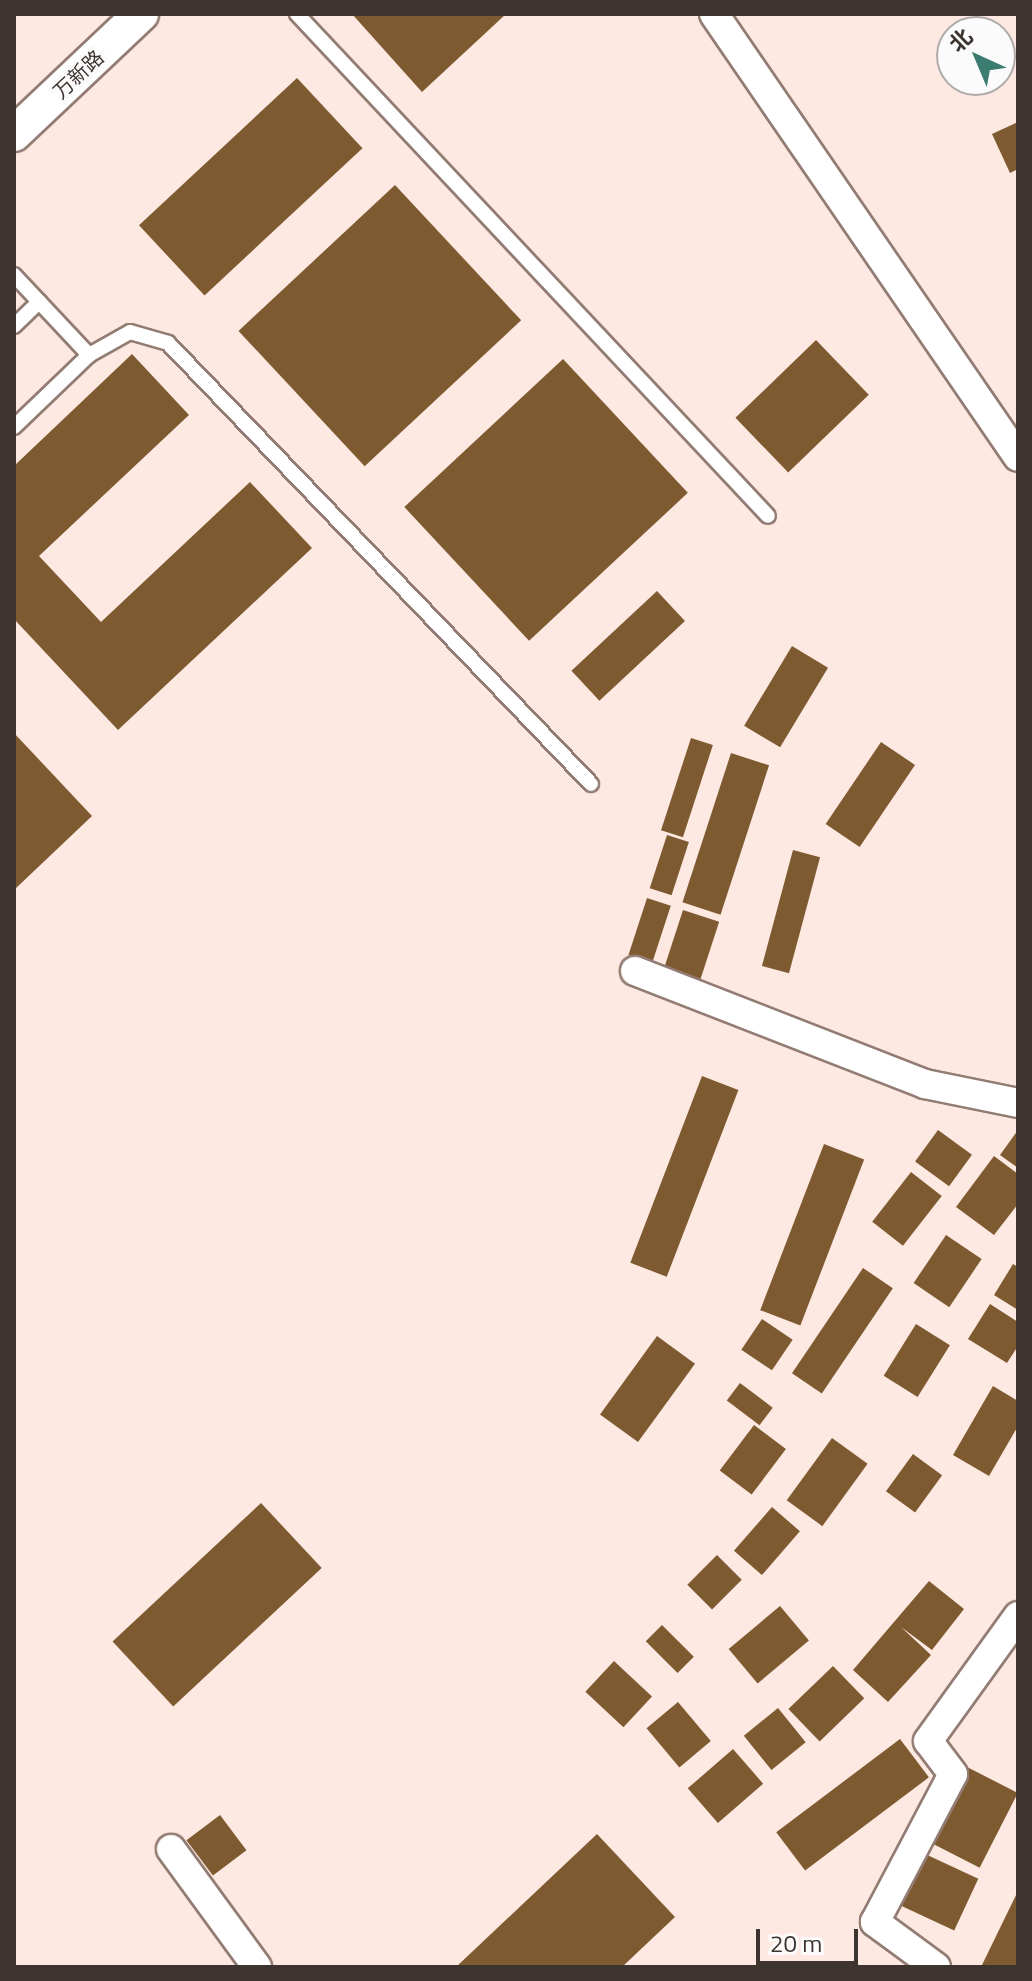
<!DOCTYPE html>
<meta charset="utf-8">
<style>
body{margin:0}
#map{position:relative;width:1032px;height:1981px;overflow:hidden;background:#fee9e2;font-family:"Titillium Web","Noto Sans SC",sans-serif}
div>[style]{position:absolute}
.building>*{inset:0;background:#7e5a31;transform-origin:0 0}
.roads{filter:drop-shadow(2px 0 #927c73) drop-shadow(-2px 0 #927c73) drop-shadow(0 2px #927c73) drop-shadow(0 -2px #927c73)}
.service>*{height:14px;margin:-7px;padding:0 7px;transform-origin:7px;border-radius:7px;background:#fff}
.minor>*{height:28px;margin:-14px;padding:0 14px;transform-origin:14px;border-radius:14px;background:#fff}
.tertiary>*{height:34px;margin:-17px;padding:0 17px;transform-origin:17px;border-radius:17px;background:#fff}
span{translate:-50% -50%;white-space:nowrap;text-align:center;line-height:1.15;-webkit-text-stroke:8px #fbfbfb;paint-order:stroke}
.street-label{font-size:20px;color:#3d332f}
.frame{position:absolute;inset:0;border:16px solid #3d332f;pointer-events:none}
.north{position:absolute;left:936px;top:16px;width:80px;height:80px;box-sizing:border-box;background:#fbfbfb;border:2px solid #afaba9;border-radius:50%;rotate:316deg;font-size:22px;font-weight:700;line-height:32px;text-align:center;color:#3d332f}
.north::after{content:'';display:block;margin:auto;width:28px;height:36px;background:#3a7d70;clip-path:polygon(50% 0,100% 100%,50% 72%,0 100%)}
.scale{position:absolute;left:756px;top:1929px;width:102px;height:36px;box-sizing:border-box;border:4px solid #3d332f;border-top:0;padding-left:10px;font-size:24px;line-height:28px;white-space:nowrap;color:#3d332f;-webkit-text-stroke:6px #fbfbfb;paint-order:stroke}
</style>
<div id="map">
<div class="building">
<div style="clip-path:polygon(352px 14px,506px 14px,422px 92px)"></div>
<div style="left:297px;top:78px;width:96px;height:216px;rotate:47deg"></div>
<div style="clip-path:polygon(1018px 122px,1018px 169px,1010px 173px,992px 134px)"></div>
<div style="left:395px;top:185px;width:185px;height:214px;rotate:47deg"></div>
<div style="left:816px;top:340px;width:76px;height:112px;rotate:46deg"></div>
<div style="clip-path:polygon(132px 354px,189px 415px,39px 556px,101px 622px,250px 482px,312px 548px,118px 730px,14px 619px,14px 466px)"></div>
<div style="left:563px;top:359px;width:183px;height:217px;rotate:47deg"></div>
<div style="left:657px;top:591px;width:41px;height:117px;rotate:47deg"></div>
<div style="left:792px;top:646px;width:42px;height:93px;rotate:31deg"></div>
<div style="clip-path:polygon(14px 733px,92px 816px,14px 890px)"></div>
<div style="left:691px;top:738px;width:23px;height:97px;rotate:18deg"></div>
<div style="left:881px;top:742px;width:41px;height:99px;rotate:34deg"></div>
<div style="left:731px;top:753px;width:40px;height:157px;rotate:18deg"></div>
<div style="left:667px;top:835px;width:23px;height:56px;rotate:18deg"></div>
<div style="left:793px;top:850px;width:28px;height:120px;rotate:15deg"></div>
<div style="left:647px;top:898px;width:25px;height:60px;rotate:18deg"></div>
<div style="left:683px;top:910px;width:38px;height:62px;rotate:18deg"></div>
<div style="left:702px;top:1076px;width:39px;height:200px;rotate:21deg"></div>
<div style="left:938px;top:1130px;width:42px;height:39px;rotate:36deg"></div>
<div style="clip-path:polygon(1018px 1130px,1018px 1168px,1000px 1155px)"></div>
<div style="left:824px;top:1144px;width:43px;height:178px;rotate:21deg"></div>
<div style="clip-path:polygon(994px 1156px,1018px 1174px,1018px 1204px,994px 1235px,956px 1207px)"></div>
<div style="left:911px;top:1172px;width:39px;height:63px;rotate:38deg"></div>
<div style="left:946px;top:1235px;width:43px;height:58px;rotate:34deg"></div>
<div style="clip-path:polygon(1013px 1264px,1018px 1267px,1018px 1310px,994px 1295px)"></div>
<div style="left:863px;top:1268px;width:36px;height:127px;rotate:34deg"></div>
<div style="clip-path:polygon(990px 1304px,1018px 1322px,1018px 1346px,1007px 1363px,968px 1339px)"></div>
<div style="left:762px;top:1319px;width:37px;height:37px;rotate:34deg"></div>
<div style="left:916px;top:1324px;width:40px;height:61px;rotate:32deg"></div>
<div style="left:657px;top:1336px;width:47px;height:97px;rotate:36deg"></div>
<div style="left:740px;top:1383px;width:41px;height:22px;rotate:37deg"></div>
<div style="clip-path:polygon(993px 1386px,1018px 1401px,1018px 1426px,989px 1476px,953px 1455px)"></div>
<div style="left:754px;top:1425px;width:40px;height:57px;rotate:37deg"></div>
<div style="left:832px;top:1438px;width:44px;height:77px;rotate:36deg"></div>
<div style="left:913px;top:1454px;width:36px;height:46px;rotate:36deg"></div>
<div style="left:261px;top:1503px;width:89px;height:203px;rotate:47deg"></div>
<div style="left:772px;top:1507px;width:37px;height:58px;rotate:41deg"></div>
<div style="left:717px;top:1555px;width:35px;height:42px;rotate:45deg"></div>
<div style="clip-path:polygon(929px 1581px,964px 1609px,932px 1650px,901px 1627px,931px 1655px,888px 1702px,853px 1670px)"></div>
<div style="left:780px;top:1606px;width:45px;height:67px;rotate:50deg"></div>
<div style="left:662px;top:1625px;width:45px;height:23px;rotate:45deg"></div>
<div style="left:614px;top:1661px;width:52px;height:42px;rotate:43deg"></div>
<div style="left:833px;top:1666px;width:45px;height:62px;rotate:46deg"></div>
<div style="left:678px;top:1702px;width:51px;height:41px;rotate:50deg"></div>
<div style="left:778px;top:1708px;width:44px;height:44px;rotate:51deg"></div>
<div style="left:900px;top:1739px;width:48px;height:155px;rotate:53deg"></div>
<div style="left:733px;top:1749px;width:46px;height:60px;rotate:49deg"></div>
<div style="left:967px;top:1767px;width:57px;height:84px;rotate:27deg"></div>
<div style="left:220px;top:1815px;width:44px;height:42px;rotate:53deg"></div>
<div style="clip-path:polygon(597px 1834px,675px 1917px,622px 1967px,456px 1967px)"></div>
<div style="left:923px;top:1853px;width:61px;height:57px;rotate:25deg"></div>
<div style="clip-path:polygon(1018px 1891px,1018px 1967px,981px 1967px)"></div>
</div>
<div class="roads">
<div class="service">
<div style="left:297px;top:14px;width:688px;rotate:46.82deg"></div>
<div style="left:14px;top:275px;width:110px;rotate:46.8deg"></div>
<div style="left:14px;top:326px;width:35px;rotate:-44deg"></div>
<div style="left:14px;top:427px;width:104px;rotate:-43.8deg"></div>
<div style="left:89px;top:355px;width:47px;rotate:-29.3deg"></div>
<div style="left:130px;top:332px;width:40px;rotate:16deg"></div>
<div style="left:168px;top:343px;width:611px;rotate:46.19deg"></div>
</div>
<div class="minor">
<div style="left:714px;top:14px;width:537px;rotate:55.54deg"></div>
<div style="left:635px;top:971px;width:311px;rotate:21.3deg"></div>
<div style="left:925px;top:1084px;width:95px;rotate:11.5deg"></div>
<div style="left:171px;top:1849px;width:146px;rotate:53.9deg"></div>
<div style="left:936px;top:1967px;width:76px;rotate:-143.6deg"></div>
<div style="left:875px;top:1922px;width:167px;rotate:-62.2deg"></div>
<div style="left:953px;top:1774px;width:41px;rotate:-127.1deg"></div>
<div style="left:928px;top:1741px;width:154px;rotate:-54.2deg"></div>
</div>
<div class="tertiary">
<div style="left:14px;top:134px;width:175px;rotate:-43.4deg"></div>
</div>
</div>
<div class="street-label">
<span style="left:78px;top:74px;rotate:-43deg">万新路</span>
</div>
<div class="frame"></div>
<div class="north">北</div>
<div class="scale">20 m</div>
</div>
